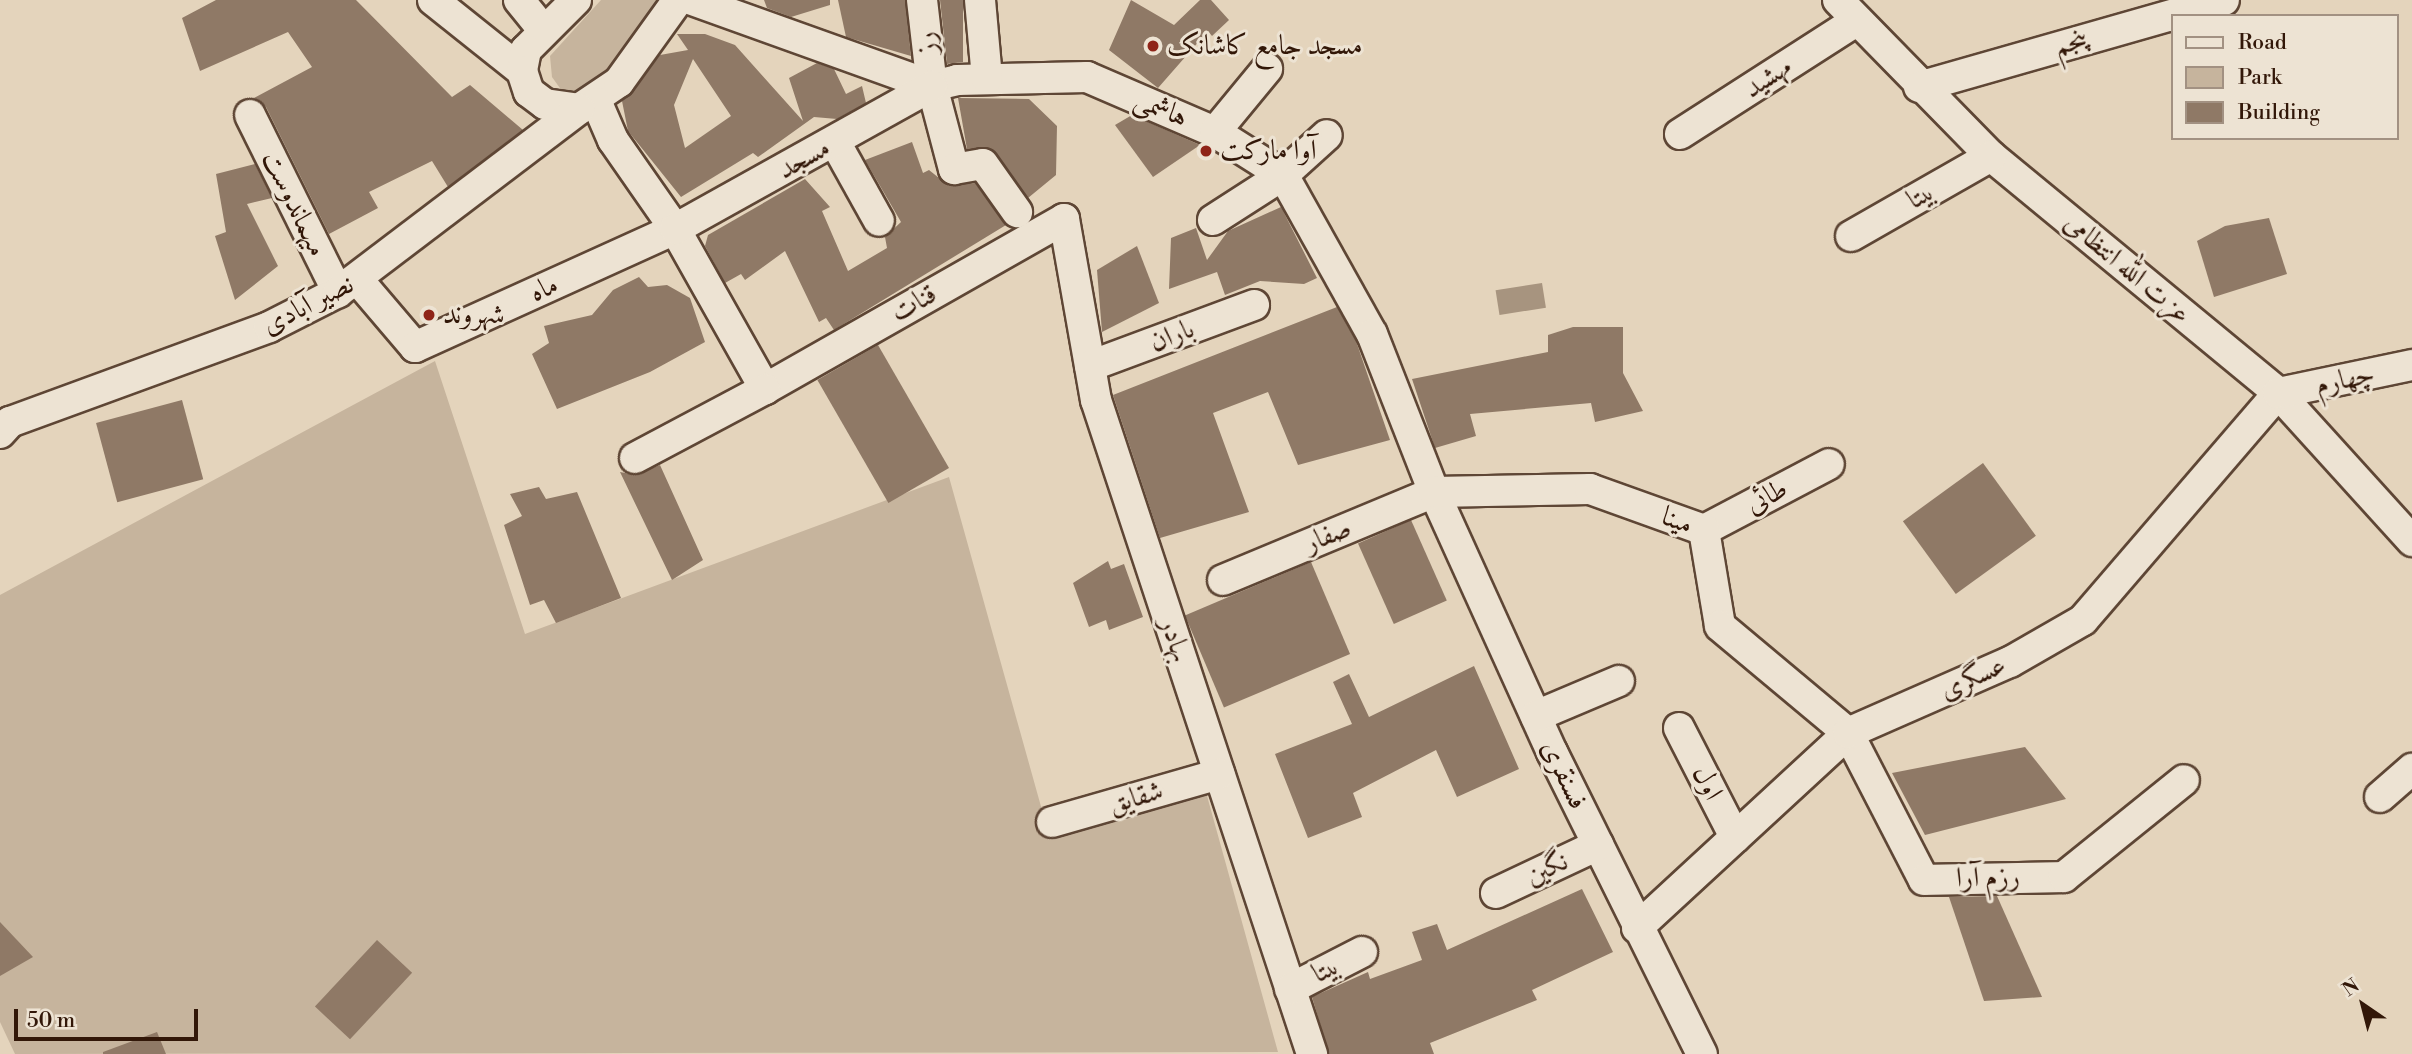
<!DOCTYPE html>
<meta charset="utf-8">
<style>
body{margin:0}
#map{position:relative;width:2412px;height:1054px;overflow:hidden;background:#e4d4bc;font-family:"Libre Bodoni",Amiri,serif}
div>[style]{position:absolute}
.green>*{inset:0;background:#c6b49d}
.water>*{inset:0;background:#a7947f;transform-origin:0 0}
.building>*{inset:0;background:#8f7966;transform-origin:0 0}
.roads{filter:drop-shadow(2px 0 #5e4635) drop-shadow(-2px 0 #5e4635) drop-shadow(0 2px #5e4635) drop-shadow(0 -2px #5e4635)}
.minor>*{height:30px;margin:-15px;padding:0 15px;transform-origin:15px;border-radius:15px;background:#ede3d3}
.dots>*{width:19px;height:19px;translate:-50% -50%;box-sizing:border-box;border:4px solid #ede3d3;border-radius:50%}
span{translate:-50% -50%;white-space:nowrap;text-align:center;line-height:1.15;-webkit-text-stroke:6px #ede3d3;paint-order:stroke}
.street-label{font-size:28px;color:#321708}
.poi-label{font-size:28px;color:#321708}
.left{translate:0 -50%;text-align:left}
.legend{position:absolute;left:2171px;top:14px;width:228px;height:126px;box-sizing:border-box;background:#ede3d3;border:2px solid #a29182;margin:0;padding:9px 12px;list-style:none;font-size:21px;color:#321708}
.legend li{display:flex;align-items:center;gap:14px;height:35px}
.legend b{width:35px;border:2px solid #a29182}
.north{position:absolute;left:2328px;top:970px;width:70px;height:70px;-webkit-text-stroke:5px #ede3d3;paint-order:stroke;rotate:325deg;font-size:19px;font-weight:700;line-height:28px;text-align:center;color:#321708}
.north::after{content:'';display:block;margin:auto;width:24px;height:32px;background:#321708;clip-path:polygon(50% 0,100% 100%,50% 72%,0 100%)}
.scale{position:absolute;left:14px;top:1009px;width:184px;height:32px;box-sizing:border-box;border:4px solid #321708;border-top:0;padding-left:9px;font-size:21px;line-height:24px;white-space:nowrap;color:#321708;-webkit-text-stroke:5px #ede3d3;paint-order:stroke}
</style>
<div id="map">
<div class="green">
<div style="clip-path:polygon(601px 0,664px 0,601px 81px,582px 94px,562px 91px,552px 77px,550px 56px)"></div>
<div style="clip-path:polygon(435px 361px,525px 634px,949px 477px,1047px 828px,1204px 785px,1278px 1052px,15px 1054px,0 1022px,0 595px)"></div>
</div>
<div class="water">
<div style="left:1542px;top:283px;width:25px;height:47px;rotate:81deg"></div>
</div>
<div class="building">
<div style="clip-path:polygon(216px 0,356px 0,452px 97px,470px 85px,523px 130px,448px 187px,432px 161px,369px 192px,378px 208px,329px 234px,266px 107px,254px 98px,312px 67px,288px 32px,200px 71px,182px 18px)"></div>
<div style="clip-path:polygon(764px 0,830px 0,830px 5px,791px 17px,767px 8px)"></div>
<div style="clip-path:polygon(838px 0,905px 0,911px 56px,846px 37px)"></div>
<div style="clip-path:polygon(940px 0,963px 0,963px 62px,947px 64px)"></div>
<div style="clip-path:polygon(1131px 0,1174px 25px,1200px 0,1211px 0,1229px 20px,1212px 36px,1208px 31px,1158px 88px,1109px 50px)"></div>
<div style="clip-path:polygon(evenodd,677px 34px,705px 34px,735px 45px,803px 121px,789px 78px,817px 63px,834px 69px,846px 94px,862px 86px,866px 103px,837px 119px,814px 117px,758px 157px,753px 153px,681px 197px,628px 131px,622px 101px,660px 55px,688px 50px,677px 34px,693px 59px,731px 116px,685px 148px,674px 105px,693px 59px)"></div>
<div style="clip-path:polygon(958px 98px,1029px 99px,1057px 126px,1056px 175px,1028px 198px,990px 148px,967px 149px)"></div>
<div style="clip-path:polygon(1132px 115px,1200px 145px,1153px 177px,1115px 125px)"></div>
<div style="clip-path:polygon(912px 142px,923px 173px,929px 170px,949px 186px,975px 183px,1006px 225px,834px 330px,826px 318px,819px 322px,785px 251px,745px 280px,741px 274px,725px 283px,705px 246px,708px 235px,805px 179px,830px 207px,822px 211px,848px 271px,887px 248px,885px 237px,901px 222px,865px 160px)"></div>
<div style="clip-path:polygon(255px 164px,272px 198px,247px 204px,278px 266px,235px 300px,215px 236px,226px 232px,216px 174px)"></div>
<div style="clip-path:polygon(1281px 207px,1317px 278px,1304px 284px,1260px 281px,1225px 295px,1217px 272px,1169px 289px,1171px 238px,1196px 228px,1207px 260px,1228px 231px)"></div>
<div style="clip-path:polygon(2269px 218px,2287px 274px,2214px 297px,2197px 241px,2225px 226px)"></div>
<div style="clip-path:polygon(1137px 246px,1159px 303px,1102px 332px,1097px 270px)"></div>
<div style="clip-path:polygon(639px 277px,648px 287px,667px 285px,690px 298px,705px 342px,650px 372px,557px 409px,532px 354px,549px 343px,544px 326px,592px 315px,613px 290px)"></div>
<div style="clip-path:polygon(1337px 307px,1356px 341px,1390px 440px,1298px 465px,1268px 392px,1213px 413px,1249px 512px,1160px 538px,1113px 395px)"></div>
<div style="clip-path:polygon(1573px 327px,1623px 327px,1623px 373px,1643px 411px,1595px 422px,1591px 403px,1470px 414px,1476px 436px,1435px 448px,1412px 379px,1548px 352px,1548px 335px)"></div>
<div style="left:878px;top:345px;width:142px;height:70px;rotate:60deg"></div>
<div style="left:182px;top:400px;width:82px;height:89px;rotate:75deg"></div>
<div style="left:1983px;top:463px;width:90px;height:99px;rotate:54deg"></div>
<div style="clip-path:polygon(660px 465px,703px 560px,672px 580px,620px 472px,635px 475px)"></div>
<div style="clip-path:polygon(539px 487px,546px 499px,577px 492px,621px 598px,556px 623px,544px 600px,530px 605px,504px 525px,522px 516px,510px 494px)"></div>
<div style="left:1411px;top:520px;width:88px;height:58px;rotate:66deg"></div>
<div style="clip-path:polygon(1108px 561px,1111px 569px,1124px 564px,1143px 617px,1109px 630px,1106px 620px,1089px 627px,1073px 583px)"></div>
<div style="left:1311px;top:562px;width:100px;height:137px;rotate:67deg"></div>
<div style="clip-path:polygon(1474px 666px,1519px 769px,1457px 797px,1436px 750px,1353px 793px,1362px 817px,1308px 838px,1275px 754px,1352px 724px,1333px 682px,1349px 674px,1369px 717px)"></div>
<div style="clip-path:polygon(2025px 747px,2066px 799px,1925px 835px,1892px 773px)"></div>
<div style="clip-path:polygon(1582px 889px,1613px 952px,1532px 990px,1537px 1000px,1430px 1043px,1434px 1054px,1329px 1054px,1312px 997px,1368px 972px,1370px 979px,1422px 960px,1412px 932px,1437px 924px,1447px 950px)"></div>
<div style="clip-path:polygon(1997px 896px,2042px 997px,1984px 1001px,1949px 897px)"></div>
<div style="clip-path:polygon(0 922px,33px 957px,0 976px)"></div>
<div style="left:377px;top:940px;width:48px;height:91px;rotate:43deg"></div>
<div style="clip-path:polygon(157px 1032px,166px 1054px,103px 1054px,103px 1052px)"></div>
</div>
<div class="roads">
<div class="minor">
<div style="left:433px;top:0;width:114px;rotate:38.6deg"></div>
<div style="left:519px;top:0;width:38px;rotate:51deg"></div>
<div style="left:576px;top:0;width:71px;rotate:135deg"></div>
<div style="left:526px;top:50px;width:21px;rotate:101deg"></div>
<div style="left:522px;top:71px;width:22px;rotate:72deg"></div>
<div style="left:529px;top:92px;width:20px;rotate:37deg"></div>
<div style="left:545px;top:104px;width:34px;rotate:8deg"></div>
<div style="left:579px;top:109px;width:48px;rotate:-34deg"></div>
<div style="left:619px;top:82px;width:101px;rotate:-54.3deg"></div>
<div style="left:692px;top:0;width:255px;rotate:19.7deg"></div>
<div style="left:932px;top:86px;width:26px;rotate:-13deg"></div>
<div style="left:957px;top:80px;width:130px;rotate:-1.3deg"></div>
<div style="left:1087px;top:77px;width:139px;rotate:23.3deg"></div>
<div style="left:1215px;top:132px;width:80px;rotate:32.3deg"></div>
<div style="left:1283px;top:175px;width:182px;rotate:60.8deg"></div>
<div style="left:1372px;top:334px;width:170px;rotate:68.6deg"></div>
<div style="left:1434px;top:492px;width:286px;rotate:65.6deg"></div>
<div style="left:1552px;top:752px;width:337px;rotate:63.6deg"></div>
<div style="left:922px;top:0;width:87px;rotate:83.4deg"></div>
<div style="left:932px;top:86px;width:86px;rotate:75.2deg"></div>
<div style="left:954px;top:169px;width:29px;rotate:-10deg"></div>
<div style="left:983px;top:164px;width:59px;rotate:54.7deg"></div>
<div style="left:980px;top:0;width:79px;rotate:84.9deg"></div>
<div style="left:1838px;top:0;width:219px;rotate:45.6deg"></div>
<div style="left:1991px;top:156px;width:372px;rotate:39.5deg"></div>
<div style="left:2278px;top:393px;width:200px;rotate:47.8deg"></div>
<div style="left:1919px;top:87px;width:317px;rotate:-15.9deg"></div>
<div style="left:597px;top:103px;width:40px;rotate:66.6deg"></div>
<div style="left:613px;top:140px;width:108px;rotate:55.1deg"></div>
<div style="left:675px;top:229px;width:184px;rotate:60.6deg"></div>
<div style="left:765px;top:389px;width:344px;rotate:-29.6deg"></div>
<div style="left:1064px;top:219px;width:184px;rotate:80deg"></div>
<div style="left:1096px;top:400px;width:689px;rotate:71.72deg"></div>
<div style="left:250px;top:115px;width:198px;rotate:63.6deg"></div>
<div style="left:1215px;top:132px;width:82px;rotate:-50.5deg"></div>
<div style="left:1680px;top:134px;width:209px;rotate:-32.7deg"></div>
<div style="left:835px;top:142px;width:90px;rotate:60.9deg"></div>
<div style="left:1213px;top:220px;width:83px;rotate:-32.7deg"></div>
<div style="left:1283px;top:175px;width:59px;rotate:-42.3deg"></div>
<div style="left:1851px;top:236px;width:161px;rotate:-29.7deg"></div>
<div style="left:358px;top:280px;width:88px;rotate:49.6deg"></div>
<div style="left:415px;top:347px;width:286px;rotate:-24.4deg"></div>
<div style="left:675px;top:229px;width:294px;rotate:-29.1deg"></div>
<div style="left:1090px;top:366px;width:175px;rotate:-20.4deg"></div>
<div style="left:0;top:433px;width:15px;rotate:-48deg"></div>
<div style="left:10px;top:422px;width:276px;rotate:-20.1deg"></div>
<div style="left:269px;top:327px;width:77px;rotate:-26.9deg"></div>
<div style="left:338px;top:292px;width:303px;rotate:-37.2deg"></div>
<div style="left:635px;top:458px;width:147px;rotate:-28deg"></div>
<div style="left:1704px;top:530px;width:141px;rotate:-27.8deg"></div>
<div style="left:1223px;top:580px;width:229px;rotate:-22.6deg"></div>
<div style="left:1434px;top:492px;width:156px;rotate:-1.1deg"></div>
<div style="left:1590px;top:489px;width:121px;rotate:19.8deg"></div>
<div style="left:1704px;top:530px;width:97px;rotate:80.5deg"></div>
<div style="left:1720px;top:626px;width:167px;rotate:39.9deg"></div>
<div style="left:1848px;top:733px;width:165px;rotate:62.7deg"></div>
<div style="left:1924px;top:880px;width:140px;rotate:-1.2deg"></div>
<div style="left:2064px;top:877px;width:154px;rotate:-38.9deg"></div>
<div style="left:1536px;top:716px;width:90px;rotate:-22.9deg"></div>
<div style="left:1679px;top:728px;width:123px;rotate:62.8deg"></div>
<div style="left:2380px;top:797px;width:43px;rotate:-41.2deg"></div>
<div style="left:1052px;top:822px;width:174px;rotate:-16deg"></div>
<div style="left:1496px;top:893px;width:113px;rotate:-25.2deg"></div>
<div style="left:1637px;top:928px;width:287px;rotate:-42.7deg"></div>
<div style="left:1848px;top:733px;width:177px;rotate:-23.7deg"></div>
<div style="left:2010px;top:662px;width:84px;rotate:-29.9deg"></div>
<div style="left:2083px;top:620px;width:299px;rotate:-49.3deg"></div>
<div style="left:2278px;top:393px;width:137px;rotate:-11.8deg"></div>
<div style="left:1290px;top:989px;width:81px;rotate:-27.2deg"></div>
</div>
</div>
<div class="dots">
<div style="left:1153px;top:46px;background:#8f2418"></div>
<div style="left:1206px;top:151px;background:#8f2418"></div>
<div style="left:429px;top:315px;background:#8f2418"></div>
</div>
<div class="street-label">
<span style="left:927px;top:43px;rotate:-96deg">رز</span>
<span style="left:2071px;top:43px;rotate:-16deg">پنجم</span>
<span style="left:1768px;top:78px;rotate:-33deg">مهشید</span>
<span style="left:1161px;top:109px;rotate:23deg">هاشمی</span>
<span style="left:804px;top:159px;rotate:-29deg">مسجد</span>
<span style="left:1921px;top:196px;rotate:-30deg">بیتا</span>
<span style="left:294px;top:204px;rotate:64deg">میهماندوست</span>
<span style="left:2127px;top:269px;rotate:40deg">عزت الله انتظامی</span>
<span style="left:544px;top:289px;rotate:-24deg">ماه</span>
<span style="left:914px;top:304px;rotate:-30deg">قنات</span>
<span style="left:308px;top:305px;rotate:-27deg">نصیر آبادی</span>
<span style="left:1172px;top:336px;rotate:-21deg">باران</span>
<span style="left:2345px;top:380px;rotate:-12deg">چهارم</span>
<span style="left:1767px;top:497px;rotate:-28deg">طائی</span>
<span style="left:1677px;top:521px;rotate:21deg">مینا</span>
<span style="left:1328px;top:536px;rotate:-22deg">صفار</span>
<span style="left:1175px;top:640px;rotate:72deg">بهادر</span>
<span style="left:1973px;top:678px;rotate:-24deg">عسگری</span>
<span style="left:1564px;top:775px;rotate:65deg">فسنقری</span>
<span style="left:1707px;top:783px;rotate:63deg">اول</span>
<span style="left:1136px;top:798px;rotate:-16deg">شقایق</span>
<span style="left:1547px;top:869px;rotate:-25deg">نگین</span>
<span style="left:1988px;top:878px;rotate:-1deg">رزم آرا</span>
<span style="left:1326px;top:970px;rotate:-27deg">بیتا</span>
</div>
<div class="poi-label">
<span class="left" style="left:1167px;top:46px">مسجد جامع کاشانک</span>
<span class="left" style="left:1220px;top:151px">آوا مارکت</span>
<span class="left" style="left:443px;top:315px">شهروند</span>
</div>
<ul class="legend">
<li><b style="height:9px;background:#ede3d3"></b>Road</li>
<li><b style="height:19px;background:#c6b49d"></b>Park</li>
<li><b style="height:19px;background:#8f7966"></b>Building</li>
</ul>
<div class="north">N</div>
<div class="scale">50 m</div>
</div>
